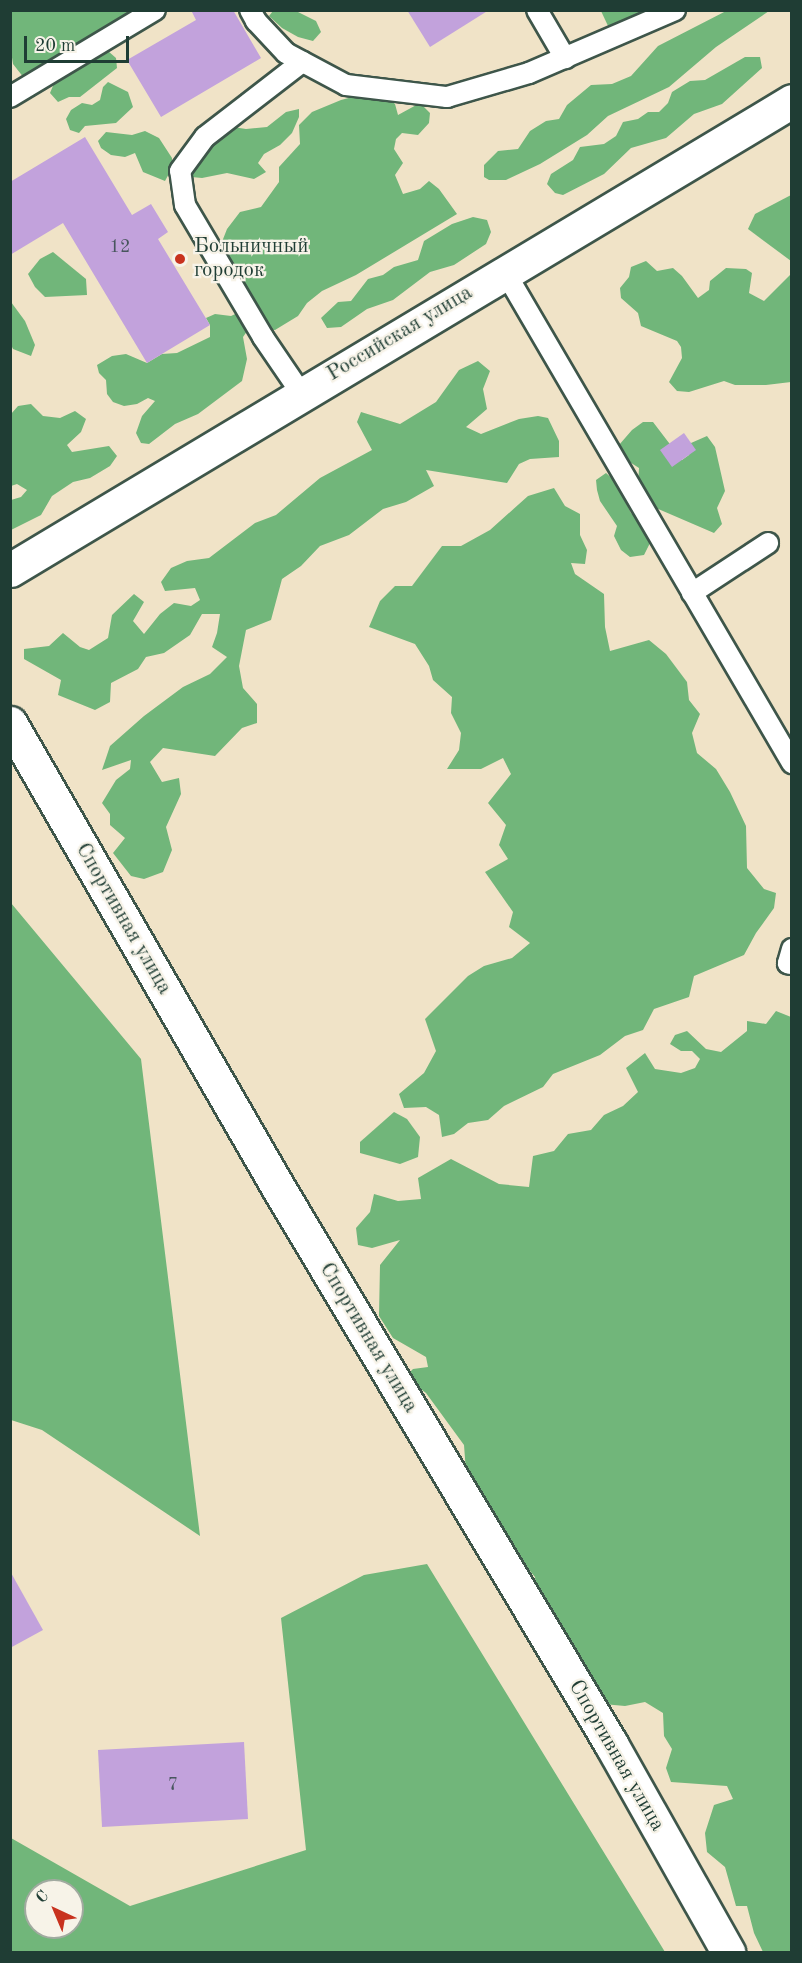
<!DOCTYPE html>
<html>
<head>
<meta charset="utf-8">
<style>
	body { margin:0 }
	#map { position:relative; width:802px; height:1963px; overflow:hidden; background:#f0e3c7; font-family:"Old Standard TT",serif }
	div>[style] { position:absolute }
	.forest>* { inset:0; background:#71b67a }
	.building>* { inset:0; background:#c2a2dc }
	.roads { filter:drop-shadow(2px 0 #3e564a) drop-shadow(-2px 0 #3e564a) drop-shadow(0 2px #3e564a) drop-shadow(0 -2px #3e564a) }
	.service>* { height:20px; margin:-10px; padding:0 10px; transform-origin:10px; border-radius:10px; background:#fff }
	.minor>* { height:33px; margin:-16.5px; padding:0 16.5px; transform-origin:16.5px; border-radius:16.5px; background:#fff }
	.dots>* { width:16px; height:16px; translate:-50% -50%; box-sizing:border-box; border:3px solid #f7f3e8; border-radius:50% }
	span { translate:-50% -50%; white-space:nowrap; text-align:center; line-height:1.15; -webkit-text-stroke:4.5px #f7f3e8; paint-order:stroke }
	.number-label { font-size:18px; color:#48565e }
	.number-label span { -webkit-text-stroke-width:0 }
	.poi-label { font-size:21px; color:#1f3d34 }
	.left { translate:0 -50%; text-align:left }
	.street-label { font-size:21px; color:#1f3d34 }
	.frame { position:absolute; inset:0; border:12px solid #1f3d34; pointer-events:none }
	.north { position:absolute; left:24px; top:1879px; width:60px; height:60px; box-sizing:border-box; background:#f7f3e8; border:2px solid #a1aaa0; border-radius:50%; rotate:316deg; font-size:16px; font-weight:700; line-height:24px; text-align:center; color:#1f3d34 }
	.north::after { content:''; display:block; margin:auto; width:21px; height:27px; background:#c8321e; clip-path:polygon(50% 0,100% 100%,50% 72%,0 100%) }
	.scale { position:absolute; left:24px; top:36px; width:105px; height:27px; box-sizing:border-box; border:3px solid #1f3d34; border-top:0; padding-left:8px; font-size:18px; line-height:21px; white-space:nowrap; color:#1f3d34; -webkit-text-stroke:4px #f7f3e8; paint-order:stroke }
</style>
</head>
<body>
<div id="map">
	<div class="forest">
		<i style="clip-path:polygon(728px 10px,769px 11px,716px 47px,669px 87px,608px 116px,587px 135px,540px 164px,506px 180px,489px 180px,484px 177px,484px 165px,498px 151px,518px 149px,530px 131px,546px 121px,559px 119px,567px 105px,591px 85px,612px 84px,631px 76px,658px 46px)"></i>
		<i style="clip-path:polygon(10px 11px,136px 11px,116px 19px,102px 35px,24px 78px,13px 64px,11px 51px)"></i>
		<i style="clip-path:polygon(273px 11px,296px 11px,316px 21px,321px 32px,313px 41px,298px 37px,282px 28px,269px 16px)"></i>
		<i style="clip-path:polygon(601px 11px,641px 11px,632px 21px,609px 28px)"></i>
		<i style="clip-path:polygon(99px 51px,108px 51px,116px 58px,117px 68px,80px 97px,69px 97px,58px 102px,50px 93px,55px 81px)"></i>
		<i style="clip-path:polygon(745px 57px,760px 57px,762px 68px,722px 104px,694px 114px,666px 138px,631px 148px,604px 174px,563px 195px,555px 193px,547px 184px,551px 174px,573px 160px,580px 147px,604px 144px,616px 136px,623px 122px,638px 119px,648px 112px,659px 112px,668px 103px,672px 92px,690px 81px,705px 80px)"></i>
		<i style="clip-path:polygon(108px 82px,128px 92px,133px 107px,116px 123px,85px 126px,79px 133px,70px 130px,66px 119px,71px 110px,82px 103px,92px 105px,100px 100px,103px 87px)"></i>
		<i style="clip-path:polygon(368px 93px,386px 97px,395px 104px,398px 115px,420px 103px,430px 113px,429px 123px,418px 135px,402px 133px,396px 139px,394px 149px,403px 163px,395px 175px,403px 194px,420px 189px,429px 181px,439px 189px,457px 214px,356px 275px,322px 291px,307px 303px,298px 316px,275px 330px,250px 327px,243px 337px,247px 359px,242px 381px,198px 414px,175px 424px,149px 444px,141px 443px,136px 433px,142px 416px,155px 401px,148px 398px,137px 404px,124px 406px,113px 402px,107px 394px,106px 380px,99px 373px,97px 365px,112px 356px,126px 354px,147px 363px,162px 354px,177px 353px,210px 337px,210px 325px,206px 318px,215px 314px,231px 316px,246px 309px,252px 297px,246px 287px,233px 287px,216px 257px,227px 229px,240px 212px,261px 207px,279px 182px,279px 167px,300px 144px,299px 125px,312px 112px,341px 100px)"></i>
		<i style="clip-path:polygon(299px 109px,299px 117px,292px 133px,280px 145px,264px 154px,258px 163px,266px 172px,254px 179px,227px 173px,202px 178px,181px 176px,177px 163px,182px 148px,198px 134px,220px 125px,246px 129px,267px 127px,286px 112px)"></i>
		<i style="clip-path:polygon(145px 131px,159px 138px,172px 158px,172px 168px,165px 181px,143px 172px,135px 153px,125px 157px,111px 155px,101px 148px,98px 141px,106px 132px,132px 135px)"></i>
		<i style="clip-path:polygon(791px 195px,791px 261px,748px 229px,755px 214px)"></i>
		<i style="clip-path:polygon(473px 217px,487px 220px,491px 232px,486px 244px,454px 265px,430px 272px,393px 300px,367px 309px,341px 327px,327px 328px,321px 318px,338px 302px,351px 301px,368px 279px,383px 275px,394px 267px,418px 260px,424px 241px,452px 224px)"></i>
		<i style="clip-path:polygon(53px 252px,86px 279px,87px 295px,45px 297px,35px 287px,28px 274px,40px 259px)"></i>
		<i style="clip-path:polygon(646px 261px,657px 271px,673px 268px,682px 276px,698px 298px,709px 290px,710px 281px,726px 268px,746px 269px,752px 273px,749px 293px,764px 301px,791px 274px,791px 382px,766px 385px,735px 385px,724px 381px,689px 392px,677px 391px,669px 382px,682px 358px,681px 347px,677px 341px,641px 326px,638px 313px,621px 298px,620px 288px,629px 277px,631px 267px)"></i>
		<i style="clip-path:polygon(11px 302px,25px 321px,35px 345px,31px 356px,13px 349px,11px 345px)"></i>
		<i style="clip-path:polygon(478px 361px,490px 371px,483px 389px,487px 409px,466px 427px,481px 434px,519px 419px,538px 416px,548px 418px,559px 441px,559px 457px,530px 459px,519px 464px,507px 483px,426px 470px,434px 486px,406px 502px,383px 509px,349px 535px,320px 546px,301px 566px,282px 579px,271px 620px,246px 630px,239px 666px,243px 688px,257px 704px,257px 723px,242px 728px,215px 756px,163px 748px,150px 762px,162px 782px,179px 778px,181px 794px,166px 827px,172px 850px,163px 872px,144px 879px,131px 876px,113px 853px,125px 838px,110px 825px,110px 814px,102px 803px,116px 780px,130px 769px,131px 760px,102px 770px,110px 746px,144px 716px,183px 687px,210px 674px,227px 657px,212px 647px,217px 633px,220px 614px,202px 614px,190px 635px,164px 653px,146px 657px,138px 669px,111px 683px,110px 702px,95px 710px,58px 695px,61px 680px,24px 659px,24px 649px,49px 646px,63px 633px,80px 647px,89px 650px,108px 638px,112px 615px,134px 594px,144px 602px,133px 621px,144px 634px,160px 614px,174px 603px,191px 606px,200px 600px,195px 588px,165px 591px,161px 582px,171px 568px,187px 561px,209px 558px,255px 523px,276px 515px,320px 478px,372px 450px,357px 422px,361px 412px,400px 424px,436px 402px,459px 370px)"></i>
		<i style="clip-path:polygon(31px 404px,43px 416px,60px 418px,75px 411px,86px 419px,81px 432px,67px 445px,72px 452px,109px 446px,117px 456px,110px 466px,90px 478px,73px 482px,52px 496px,41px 515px,11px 530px,11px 500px,21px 497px,27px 490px,17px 484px,11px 486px,11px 414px,18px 406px)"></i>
		<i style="clip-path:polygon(643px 422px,653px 422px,682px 460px,689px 455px,691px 443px,707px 436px,715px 447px,725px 491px,717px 508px,722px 524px,714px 533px,649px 505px,638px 486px,639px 468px,625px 459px,619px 445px,632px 430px)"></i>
		<i style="clip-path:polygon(606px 473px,616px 482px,631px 513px,643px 523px,651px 541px,644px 555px,630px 557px,621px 550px,614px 536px,617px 526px,600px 501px,597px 490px,596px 480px)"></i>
		<i style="clip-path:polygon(554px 488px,565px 506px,580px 514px,580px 535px,587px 550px,585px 564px,571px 563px,575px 574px,604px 594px,605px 627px,610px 651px,649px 640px,666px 654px,687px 682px,689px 700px,700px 714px,692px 733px,697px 753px,716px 769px,730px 792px,746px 826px,747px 868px,764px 889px,776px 893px,774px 908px,756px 933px,744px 955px,694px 976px,689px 997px,654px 1009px,643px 1030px,625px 1036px,600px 1055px,553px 1074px,543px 1087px,504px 1106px,488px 1120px,468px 1123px,454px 1134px,442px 1137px,439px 1115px,426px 1107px,404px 1108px,399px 1094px,424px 1073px,436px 1051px,425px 1019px,468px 976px,484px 966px,512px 958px,530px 943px,509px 927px,513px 912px,485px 872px,508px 859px,499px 845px,506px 825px,488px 803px,511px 774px,503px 758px,481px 769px,447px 769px,459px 750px,461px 733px,451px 713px,452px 697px,433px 680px,429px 666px,415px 644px,369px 627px,380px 601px,395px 586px,412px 586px,442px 546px,461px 546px,490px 530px,528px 496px)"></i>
		<i style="clip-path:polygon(11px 903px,141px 1059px,200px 1536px,42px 1430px,11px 1420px)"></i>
		<i style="clip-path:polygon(776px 1011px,791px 1017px,791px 1952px,763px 1952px,754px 1933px,747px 1906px,736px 1906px,725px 1867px,707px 1852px,705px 1833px,714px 1805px,733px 1799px,727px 1786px,671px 1782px,666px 1768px,672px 1749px,664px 1736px,663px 1713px,645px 1702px,625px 1706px,592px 1703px,537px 1604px,535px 1577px,487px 1520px,480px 1491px,466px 1472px,464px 1445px,426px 1393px,405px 1377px,413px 1369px,428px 1367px,426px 1357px,393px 1338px,379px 1316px,380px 1265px,400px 1240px,372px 1248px,358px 1245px,356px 1228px,370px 1212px,374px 1194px,398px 1201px,421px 1199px,418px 1178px,451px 1159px,499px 1184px,529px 1187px,533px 1156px,554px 1151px,568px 1134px,591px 1130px,604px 1115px,623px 1106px,638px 1092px,626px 1068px,645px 1053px,655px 1069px,681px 1073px,695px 1068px,700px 1059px,692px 1051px,681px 1051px,670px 1044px,675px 1035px,687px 1031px,706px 1049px,721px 1052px,747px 1031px,747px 1021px,766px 1024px)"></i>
		<i style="clip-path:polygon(394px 1112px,407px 1119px,420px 1137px,418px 1157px,400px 1164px,360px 1153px,360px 1142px)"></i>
		<i style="clip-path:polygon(evenodd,427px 1564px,665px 1952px,11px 1952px,11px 1838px,130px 1906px,306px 1850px,281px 1618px,364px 1575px,427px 1564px,36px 1891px,72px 1891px,72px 1927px,36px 1927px,36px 1891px)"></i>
	</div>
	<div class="building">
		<i style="clip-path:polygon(191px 10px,233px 10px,261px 58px,161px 117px,127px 60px,196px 20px)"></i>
		<i style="clip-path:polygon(407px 10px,489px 10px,430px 47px)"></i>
		<i style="clip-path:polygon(85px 137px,132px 215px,151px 204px,168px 232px,158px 239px,210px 325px,147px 363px,63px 223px,10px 255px,10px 182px)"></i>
		<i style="clip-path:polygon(684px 433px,696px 450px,672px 467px,660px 450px)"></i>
		<i style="clip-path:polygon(10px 1571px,43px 1630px,10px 1648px)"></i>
		<i style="clip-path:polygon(244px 1742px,248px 1819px,102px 1827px,98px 1750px)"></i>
	</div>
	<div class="roads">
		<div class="service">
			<i style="left:250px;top:10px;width:13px;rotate:61deg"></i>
			<i style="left:256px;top:21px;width:44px;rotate:46.8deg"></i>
			<i style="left:286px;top:53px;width:68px;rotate:28.1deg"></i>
			<i style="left:346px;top:85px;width:102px;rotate:6.8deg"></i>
			<i style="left:447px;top:97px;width:85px;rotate:-16.3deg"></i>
			<i style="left:529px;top:73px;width:159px;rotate:-23.3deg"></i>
			<i style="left:537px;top:10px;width:56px;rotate:59.7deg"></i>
			<i style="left:10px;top:97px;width:169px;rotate:-31deg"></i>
			<i style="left:505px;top:272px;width:569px;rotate:59.69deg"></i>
			<i style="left:301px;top:393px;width:68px;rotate:-124.2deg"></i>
			<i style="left:263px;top:337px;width:153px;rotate:-120.6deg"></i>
			<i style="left:185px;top:205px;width:34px;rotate:-98deg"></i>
			<i style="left:180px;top:171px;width:42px;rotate:-53.7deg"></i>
			<i style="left:205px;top:137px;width:123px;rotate:-37.7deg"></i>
			<i style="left:692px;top:593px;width:91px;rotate:-33.3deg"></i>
			<i style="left:792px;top:949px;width:15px;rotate:106deg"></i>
			<i style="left:788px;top:963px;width:4px;rotate:14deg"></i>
		</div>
		<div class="minor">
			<i style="left:10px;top:570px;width:912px;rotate:-30.95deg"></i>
			<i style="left:10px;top:723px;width:538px;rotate:60deg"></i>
			<i style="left:279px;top:1189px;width:647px;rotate:59.11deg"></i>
			<i style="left:611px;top:1744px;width:239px;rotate:60.6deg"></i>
		</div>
	</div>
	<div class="dots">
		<i style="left:180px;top:259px;background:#c8321e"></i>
	</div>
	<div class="number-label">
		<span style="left:120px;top:247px">12</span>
		<span style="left:173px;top:1785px">7</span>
	</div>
	<div class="poi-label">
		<span class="left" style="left:194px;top:259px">Больничный<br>городок</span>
	</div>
	<div class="street-label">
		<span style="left:400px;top:334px;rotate:-31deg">Российская улица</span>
		<span style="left:123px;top:919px;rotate:60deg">Спортивная улица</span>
		<span style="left:368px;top:1338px;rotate:59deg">Спортивная улица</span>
		<span style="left:616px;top:1756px;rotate:60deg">Спортивная улица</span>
	</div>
	<div class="frame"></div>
	<div class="north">С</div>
	<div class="scale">20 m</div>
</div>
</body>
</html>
